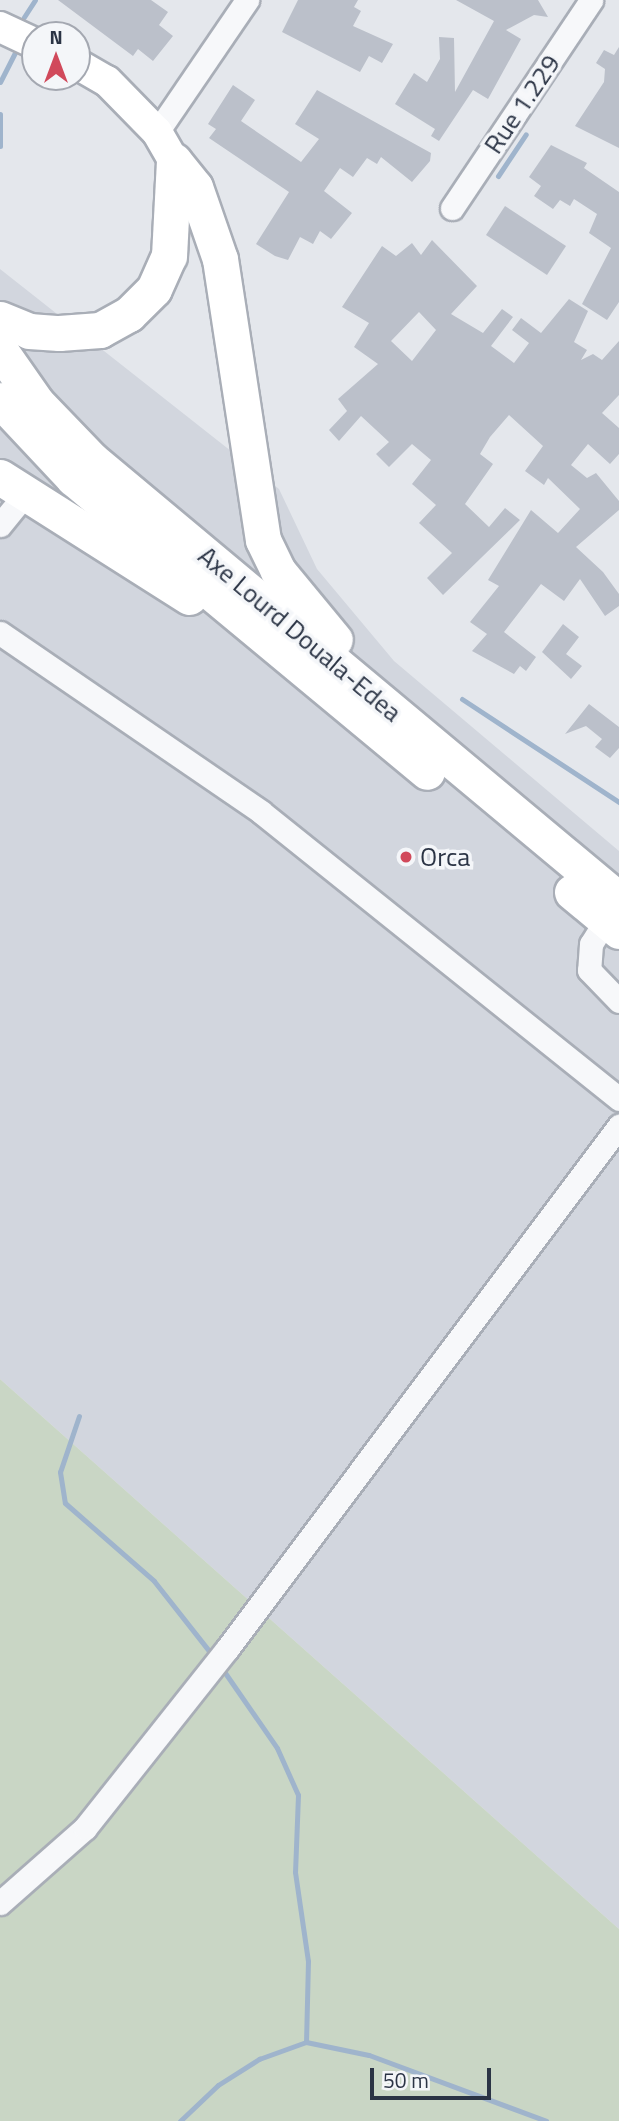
<!DOCTYPE html>
<html>
<head>
<meta charset="utf-8">
<style>
	body { margin:0 }
	#map { position:relative; width:619px; height:2121px; overflow:hidden; background:#e4e7ec; font-family:"Titillium Web",sans-serif }
	div>[style] { position:absolute }
	.built>* { inset:0; background:#d2d6de }
	.green>* { inset:0; background:#c9d6c5 }
	.stream>* { height:5px; margin:-2.5px; padding:0 2.5px; transform-origin:2.5px; border-radius:2.5px; background:#9fb4cc }
	.building>* { inset:0; background:#bbc0ca }
	.roads { filter:drop-shadow(2px 0 #a9aeb7) drop-shadow(-2px 0 #a9aeb7) drop-shadow(0 2px #a9aeb7) drop-shadow(0 -2px #a9aeb7) }
	.minor>* { height:23px; margin:-11.5px; padding:0 11.5px; transform-origin:11.5px; border-radius:11.5px; background:#f7f8fa }
	.major>* { height:30px; margin:-15px; padding:0 15px; transform-origin:15px; border-radius:15px; background:#fff }
	.highway>* { height:35px; margin:-17.5px; padding:0 17.5px; transform-origin:17.5px; border-radius:17.5px; background:#fff }
	.dots>* { width:19px; height:19px; translate:-50% -50%; box-sizing:border-box; border:4px solid #f4f6f9; border-radius:50% }
	span { translate:-50% -50%; white-space:nowrap; text-align:center; line-height:1.15; -webkit-text-stroke:7px #f4f6f9; paint-order:stroke }
	.street-label { font-size:26px; color:#2b3445 }
	.poi-label { font-size:26px; color:#2b3445 }
	.left { translate:0 -50%; text-align:left }
	.north { position:absolute; left:21px; top:21px; width:70px; height:70px; box-sizing:border-box; background:#f4f6f9; border:2px solid #a4a8b1; border-radius:50%; rotate:0deg; font-size:19px; font-weight:700; line-height:28px; text-align:center; color:#2b3445 }
	.north::after { content:''; display:block; margin:auto; width:24px; height:32px; background:#d1495b; clip-path:polygon(50% 0,100% 100%,50% 72%,0 100%) }
	.scale { position:absolute; left:370px; top:2068px; width:121px; height:32px; box-sizing:border-box; border:4px solid #2b3445; border-top:0; padding-left:9px; font-size:21px; line-height:24px; white-space:nowrap; color:#2b3445; -webkit-text-stroke:5px #f4f6f9; paint-order:stroke }
</style>
</head>
<body>
<div id="map">
	<div class="built">
		<i style="clip-path:polygon(0 269px,279px 489px,317px 569px,394px 661px,619px 851px,619px 1929px,0 1379px)"></i>
	</div>
	<div class="green">
		<i style="clip-path:polygon(0 1379px,619px 1929px,619px 2121px,0 2121px)"></i>
	</div>
	<div class="stream">
		<i style="left:24px;top:17px;width:20px;rotate:-57deg"></i>
		<i style="left:0;top:82px;width:39px;rotate:-63deg"></i>
		<i style="left:0;top:114px;width:32px;rotate:90deg"></i>
		<i style="left:498px;top:176px;width:50px;rotate:-56.3deg"></i>
		<i style="left:462px;top:699px;width:188px;rotate:33.3deg"></i>
		<i style="left:79px;top:1416px;width:59px;rotate:108.7deg"></i>
		<i style="left:60px;top:1472px;width:31px;rotate:81deg"></i>
		<i style="left:65px;top:1503px;width:118px;rotate:41.2deg"></i>
		<i style="left:154px;top:1581px;width:95px;rotate:51.8deg"></i>
		<i style="left:221px;top:1667px;width:98px;rotate:55.3deg"></i>
		<i style="left:277px;top:1748px;width:51px;rotate:65.9deg"></i>
		<i style="left:298px;top:1795px;width:77px;rotate:92.2deg"></i>
		<i style="left:295px;top:1872px;width:90px;rotate:81.7deg"></i>
		<i style="left:308px;top:1961px;width:81px;rotate:91.4deg"></i>
		<i style="left:180px;top:2121px;width:52px;rotate:-43.5deg"></i>
		<i style="left:218px;top:2085px;width:49px;rotate:-32.4deg"></i>
		<i style="left:259px;top:2059px;width:50px;rotate:-19.9deg"></i>
		<i style="left:306px;top:2042px;width:64px;rotate:11.7deg"></i>
		<i style="left:369px;top:2055px;width:189px;rotate:20.4deg"></i>
	</div>
	<div class="building">
		<i style="clip-path:polygon(58px 0,151px 0,168px 12px,159px 25px,173px 36px,153px 61px,138px 49px,133px 56px)"></i>
		<i style="clip-path:polygon(298px 0,358px 0,354px 7px,361px 11px,353px 26px,393px 44px,382px 63px,369px 56px,360px 72px,282px 32px)"></i>
		<i style="clip-path:polygon(456px 0,538px 0,548px 17px,534px 15px,506px 30px,521px 39px,488px 99px,473px 90px,439px 141px,431px 136px,435px 129px,395px 104px,414px 73px,427px 82px,440px 59px,439px 37px,454px 38px,455px 92px,494px 21px)"></i>
		<i style="clip-path:polygon(619px 47px,619px 148px,575px 126px,604px 82px,605px 69px,596px 63px,604px 50px,614px 55px)"></i>
		<i style="clip-path:polygon(233px 85px,255px 100px,241px 121px,301px 162px,319px 139px,295px 124px,317px 90px,431px 153px,430px 161px,412px 182px,381px 157px,377px 164px,367px 158px,353px 177px,340px 168px,324px 191px,352px 213px,331px 239px,320px 231px,313px 244px,300px 237px,288px 260px,275px 256px,256px 244px,289px 192px,209px 138px,216px 129px,208px 124px)"></i>
		<i style="clip-path:polygon(551px 145px,587px 163px,584px 168px,619px 192px,619px 302px,607px 320px,582px 304px,611px 248px,589px 233px,597px 214px,574px 199px,570px 206px,560px 200px,553px 209px,534px 196px,541px 186px,529px 177px)"></i>
		<i style="clip-path:polygon(505px 206px,566px 246px,547px 275px,486px 235px)"></i>
		<i style="clip-path:polygon(evenodd,432px 240px,477px 286px,451px 314px,483px 333px,502px 309px,513px 317px,491px 346px,514px 363px,529px 343px,512px 330px,521px 318px,541px 333px,569px 299px,588px 311px,574px 342px,587px 350px,581px 360px,593px 354px,602px 360px,619px 341px,619px 395px,602px 413px,619px 428px,619px 454px,610px 464px,588px 444px,571px 465px,587px 478px,596px 473px,619px 501px,619px 510px,576px 547px,603px 572px,619px 594px,619px 606px,605px 616px,580px 579px,564px 601px,541px 584px,504px 632px,536px 657px,526px 671px,520px 666px,514px 674px,472px 651px,487px 634px,470px 622px,499px 586px,488px 580px,531px 510px,558px 533px,580px 509px,548px 478px,544px 485px,525px 471px,543px 446px,509px 415px,490px 437px,480px 454px,493px 464px,465px 504px,489px 527px,505px 508px,520px 520px,443px 595px,427px 578px,452px 553px,419px 523px,436px 505px,412px 484px,431px 460px,412px 444px,389px 467px,376px 454px,389px 442px,361px 416px,339px 441px,329px 430px,347px 411px,338px 399px,378px 364px,354px 347px,369px 323px,342px 307px,382px 246px,396px 256px,412px 243px,421px 255px,432px 240px,419px 312px,436px 330px,412px 361px,391px 341px,419px 312px)"></i>
		<i style="clip-path:polygon(563px 624px,579px 637px,566px 654px,582px 666px,571px 679px,542px 652px)"></i>
		<i style="clip-path:polygon(589px 704px,619px 727px,619px 748px,610px 758px,595px 747px,602px 739px,586px 726px,565px 734px)"></i>
	</div>
	<div class="roads">
		<div class="minor">
			<i style="left:157px;top:132px;width:160px;rotate:-55.7deg"></i>
			<i style="left:452px;top:208px;width:250px;rotate:-56.2deg"></i>
			<i style="left:0;top:525px;width:41px;rotate:-50.9deg"></i>
			<i style="left:0;top:633px;width:316px;rotate:34.4deg"></i>
			<i style="left:261px;top:812px;width:459px;rotate:38.7deg"></i>
			<i style="left:606px;top:920px;width:28px;rotate:122deg"></i>
			<i style="left:591px;top:944px;width:26px;rotate:94deg"></i>
			<i style="left:589px;top:970px;width:43px;rotate:45.9deg"></i>
			<i style="left:0;top:1903px;width:113px;rotate:-41.4deg"></i>
			<i style="left:85px;top:1828px;width:228px;rotate:-51.6deg"></i>
			<i style="left:227px;top:1649px;width:654px;rotate:-53.15deg"></i>
		</div>
		<div class="major">
			<i style="left:0;top:27px;width:38px;rotate:25deg"></i>
			<i style="left:77px;top:64px;width:34px;rotate:30deg"></i>
			<i style="left:107px;top:81px;width:71px;rotate:45.6deg"></i>
			<i style="left:157px;top:132px;width:34px;rotate:60deg"></i>
		</div>
		<div class="highway">
			<i style="left:174px;top:161px;width:33px;rotate:51deg"></i>
			<i style="left:195px;top:187px;width:76px;rotate:70.9deg"></i>
			<i style="left:220px;top:259px;width:284px;rotate:81.3deg"></i>
			<i style="left:263px;top:540px;width:34px;rotate:64deg"></i>
			<i style="left:278px;top:571px;width:89px;rotate:50.4deg"></i>
			<i style="left:0;top:319px;width:31px;rotate:22deg"></i>
			<i style="left:29px;top:331px;width:30px;rotate:4deg"></i>
			<i style="left:59px;top:333px;width:41px;rotate:-4.2deg"></i>
			<i style="left:100px;top:330px;width:33px;rotate:-29deg"></i>
			<i style="left:129px;top:314px;width:35px;rotate:-45deg"></i>
			<i style="left:154px;top:289px;width:36px;rotate:-66deg"></i>
			<i style="left:169px;top:256px;width:95px;rotate:-87deg"></i>
			<i style="left:0;top:350px;width:65px;rotate:55.1deg"></i>
			<i style="left:37px;top:403px;width:79px;rotate:46deg"></i>
			<i style="left:92px;top:460px;width:687px;rotate:39.86deg"></i>
			<i style="left:0;top:400px;width:107px;rotate:46.9deg"></i>
			<i style="left:73px;top:478px;width:460px;rotate:39.7deg"></i>
			<i style="left:0;top:477px;width:224px;rotate:32.4deg"></i>
			<i style="left:572px;top:892px;width:61px;rotate:39.7deg"></i>
		</div>
	</div>
	<div class="dots">
		<i style="left:406px;top:857px;background:#d1495b"></i>
	</div>
	<div class="street-label">
		<span style="left:522px;top:104px;rotate:-56deg">Rue 1.229</span>
		<span style="left:300px;top:634px;rotate:40deg">Axe Lourd Douala-Edea</span>
	</div>
	<div class="poi-label">
		<span class="left" style="left:420px;top:857px">Orca</span>
	</div>
	<div class="north">N</div>
	<div class="scale">50 m</div>
</div>
</body>
</html>
